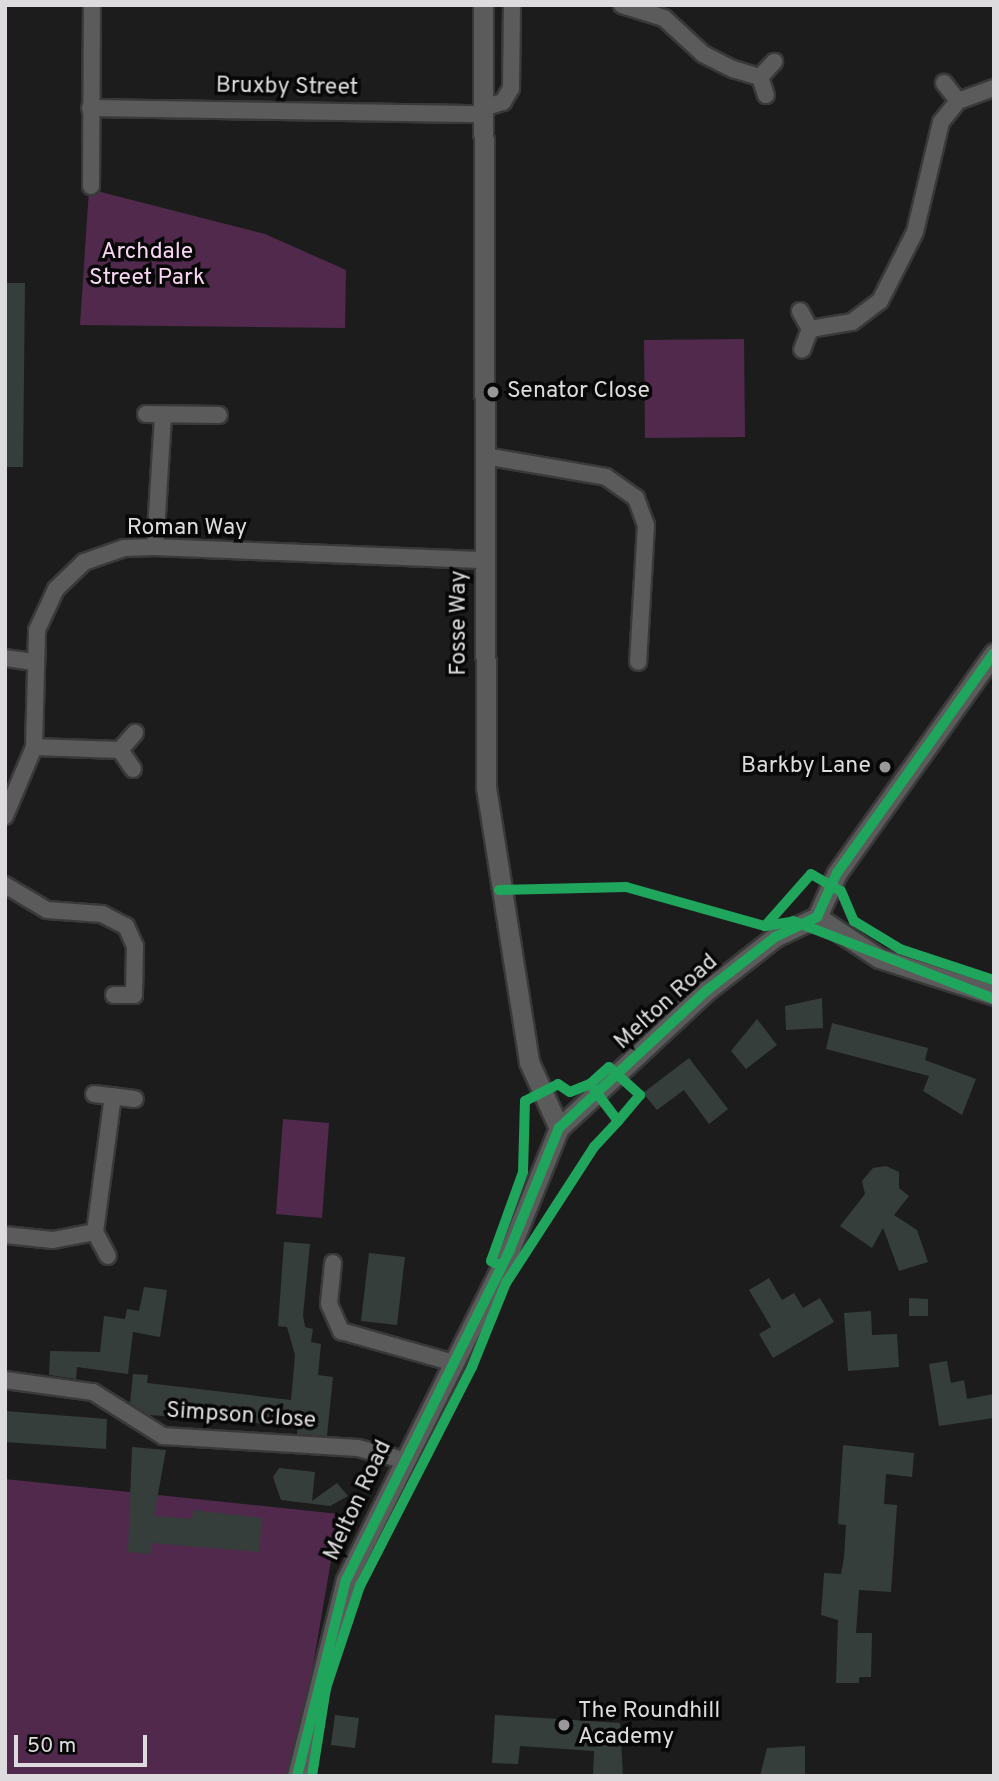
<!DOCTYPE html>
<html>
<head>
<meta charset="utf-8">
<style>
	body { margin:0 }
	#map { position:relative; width:999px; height:1781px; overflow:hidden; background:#1d1c1d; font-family:Overpass,sans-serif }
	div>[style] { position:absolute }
	.green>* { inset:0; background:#50294d }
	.building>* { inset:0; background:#363e3b }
	.roads { filter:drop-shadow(2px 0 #3a393a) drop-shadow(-2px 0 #3a393a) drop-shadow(0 2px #3a393a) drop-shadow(0 -2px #3a393a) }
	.minor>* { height:16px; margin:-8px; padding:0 8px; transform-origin:8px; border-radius:8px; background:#5c5b5c }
	.tertiary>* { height:19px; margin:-9.5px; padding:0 9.5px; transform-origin:9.5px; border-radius:9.5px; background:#5c5b5c }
	.cycleway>* { height:10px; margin:-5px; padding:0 5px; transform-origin:5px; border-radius:5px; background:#20a55d }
	.dots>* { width:19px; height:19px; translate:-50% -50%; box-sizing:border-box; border:4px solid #080707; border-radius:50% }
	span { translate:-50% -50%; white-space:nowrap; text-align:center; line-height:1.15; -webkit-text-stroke:7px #080707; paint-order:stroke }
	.street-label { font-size:23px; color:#dddbdd }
	.park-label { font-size:23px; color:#f7d5f3 }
	.poi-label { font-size:23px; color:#dddbdd }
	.left { translate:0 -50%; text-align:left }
	.right { translate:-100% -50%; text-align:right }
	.frame { position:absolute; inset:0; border:7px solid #dddbdd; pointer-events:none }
	.scale { position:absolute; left:14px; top:1735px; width:133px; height:32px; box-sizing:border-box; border:4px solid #dddbdd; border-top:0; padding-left:9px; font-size:21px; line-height:24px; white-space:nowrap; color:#dddbdd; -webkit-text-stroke:5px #080707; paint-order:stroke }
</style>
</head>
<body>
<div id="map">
	<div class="green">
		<i style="clip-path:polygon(89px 189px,265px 234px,346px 270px,345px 328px,80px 325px)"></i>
		<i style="clip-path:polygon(744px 339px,745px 437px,645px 438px,644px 340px)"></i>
		<i style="clip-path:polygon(283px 1119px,329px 1123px,322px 1218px,276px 1214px)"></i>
		<i style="clip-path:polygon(5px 1479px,339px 1514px,294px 1776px,5px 1776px)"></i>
	</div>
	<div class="building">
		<i style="clip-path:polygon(5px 283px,25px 283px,23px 467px,5px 467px)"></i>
		<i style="clip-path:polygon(822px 998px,823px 1028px,786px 1030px,785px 1006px)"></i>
		<i style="clip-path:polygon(757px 1019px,777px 1045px,746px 1069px,731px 1051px)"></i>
		<i style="clip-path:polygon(832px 1023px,928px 1048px,925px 1060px,976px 1079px,962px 1115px,923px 1091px,929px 1076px,826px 1049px)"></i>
		<i style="clip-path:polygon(689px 1058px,728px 1109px,709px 1124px,684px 1090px,657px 1110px,643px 1093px)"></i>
		<i style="clip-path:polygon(886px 1166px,899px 1172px,899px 1188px,909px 1196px,894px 1215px,917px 1230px,928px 1262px,899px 1271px,883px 1228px,872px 1248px,840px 1226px,865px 1194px,862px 1181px,873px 1168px)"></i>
		<i style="clip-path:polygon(284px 1242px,310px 1244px,303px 1315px,305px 1327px,313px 1329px,311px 1342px,321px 1344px,318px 1375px,333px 1377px,327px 1436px,297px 1434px,298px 1420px,268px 1417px,268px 1424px,149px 1415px,130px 1403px,133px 1374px,148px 1375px,147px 1383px,291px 1400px,295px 1355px,287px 1327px,278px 1326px)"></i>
		<i style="clip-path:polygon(369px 1253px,405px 1257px,397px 1325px,361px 1321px)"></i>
		<i style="clip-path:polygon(769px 1278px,782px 1300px,794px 1293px,803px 1308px,820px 1298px,834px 1322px,773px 1358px,759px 1334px,771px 1327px,749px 1290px)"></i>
		<i style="clip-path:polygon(144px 1287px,167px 1290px,160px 1337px,133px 1332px,128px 1374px,77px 1367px,76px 1379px,49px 1375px,50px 1351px,100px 1352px,104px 1316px,125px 1319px,127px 1309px,139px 1311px)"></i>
		<i style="clip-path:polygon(909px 1298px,928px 1299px,928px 1316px,909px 1316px)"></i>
		<i style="clip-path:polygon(871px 1311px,872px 1335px,897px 1334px,899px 1367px,848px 1371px,844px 1313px)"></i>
		<i style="clip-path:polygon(947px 1361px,951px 1383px,964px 1380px,967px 1399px,994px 1394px,994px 1418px,939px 1426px,929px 1364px)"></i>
		<i style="clip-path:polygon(5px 1411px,107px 1419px,106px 1449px,5px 1442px)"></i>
		<i style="clip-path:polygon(843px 1445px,914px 1453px,912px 1477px,886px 1474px,884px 1504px,897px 1505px,891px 1592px,859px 1590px,856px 1633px,872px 1633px,871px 1677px,859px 1677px,859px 1683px,836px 1683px,838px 1620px,821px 1615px,824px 1573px,841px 1574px,844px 1557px,846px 1525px,838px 1524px)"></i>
		<i style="clip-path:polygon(132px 1447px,166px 1450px,154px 1516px,192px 1519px,193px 1510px,262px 1518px,259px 1552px,152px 1543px,151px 1554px,128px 1552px)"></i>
		<i style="clip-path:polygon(279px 1468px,315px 1472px,312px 1501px,337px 1483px,348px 1496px,330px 1506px,281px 1500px,273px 1477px)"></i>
		<i style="clip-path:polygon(335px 1715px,359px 1718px,355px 1748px,331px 1745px)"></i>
		<i style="clip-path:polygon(495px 1715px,620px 1723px,623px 1776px,593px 1776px,594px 1751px,520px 1746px,518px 1764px,492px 1763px)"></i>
		<i style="clip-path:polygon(805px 1746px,805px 1776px,760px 1776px,767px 1748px)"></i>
	</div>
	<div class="roads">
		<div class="minor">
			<i style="left:622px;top:5px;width:44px;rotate:17.2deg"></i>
			<i style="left:664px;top:18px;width:53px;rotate:42.7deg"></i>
			<i style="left:703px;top:54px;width:34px;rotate:27deg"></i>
			<i style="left:733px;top:69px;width:28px;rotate:17deg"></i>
			<i style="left:760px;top:77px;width:21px;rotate:-47deg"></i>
			<i style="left:760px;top:77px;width:19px;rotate:72deg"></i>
			<i style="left:944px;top:83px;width:23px;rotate:52deg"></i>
			<i style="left:90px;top:108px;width:393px;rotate:0.9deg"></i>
			<i style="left:483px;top:108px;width:21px;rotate:-17deg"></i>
			<i style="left:503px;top:102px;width:16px;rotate:-60deg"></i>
			<i style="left:511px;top:88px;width:83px;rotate:-89.3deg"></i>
			<i style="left:91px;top:186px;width:181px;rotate:-89.7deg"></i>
			<i style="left:800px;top:311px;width:21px;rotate:61deg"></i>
			<i style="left:810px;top:329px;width:22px;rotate:111deg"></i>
			<i style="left:810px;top:329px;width:43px;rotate:-9.5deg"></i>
			<i style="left:852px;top:322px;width:35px;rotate:-37deg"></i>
			<i style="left:880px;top:301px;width:77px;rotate:-63.1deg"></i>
			<i style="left:915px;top:232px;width:113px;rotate:-76.7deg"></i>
			<i style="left:941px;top:122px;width:27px;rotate:-51deg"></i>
			<i style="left:958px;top:101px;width:38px;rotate:-20deg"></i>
			<i style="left:146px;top:414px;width:73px;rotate:0.8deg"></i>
			<i style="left:485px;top:456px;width:123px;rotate:9.8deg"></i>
			<i style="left:606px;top:477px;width:37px;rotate:35deg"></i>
			<i style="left:636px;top:498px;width:29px;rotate:70deg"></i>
			<i style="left:646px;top:525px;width:137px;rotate:93.3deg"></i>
			<i style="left:155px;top:547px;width:132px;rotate:-86.5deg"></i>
			<i style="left:5px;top:658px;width:30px;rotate:8deg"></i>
			<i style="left:34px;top:747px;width:86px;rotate:2deg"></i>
			<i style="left:133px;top:769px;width:23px;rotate:-124deg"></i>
			<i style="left:120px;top:750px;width:23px;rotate:-49deg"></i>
			<i style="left:5px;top:816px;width:75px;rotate:-67.2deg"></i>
			<i style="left:34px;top:747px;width:117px;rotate:-88.5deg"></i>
			<i style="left:37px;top:630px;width:45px;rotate:-65.1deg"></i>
			<i style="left:56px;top:589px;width:39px;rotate:-44deg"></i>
			<i style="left:84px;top:562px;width:42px;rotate:-19.3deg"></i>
			<i style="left:124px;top:548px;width:31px;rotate:-2deg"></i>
			<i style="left:155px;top:547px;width:329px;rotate:2.3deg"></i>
			<i style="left:5px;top:885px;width:49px;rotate:30.8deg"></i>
			<i style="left:47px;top:910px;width:55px;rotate:4.2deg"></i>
			<i style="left:102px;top:914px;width:27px;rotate:27deg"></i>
			<i style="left:126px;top:926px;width:22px;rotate:66deg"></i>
			<i style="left:135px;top:946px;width:49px;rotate:91.2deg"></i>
			<i style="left:134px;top:995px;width:20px;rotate:180deg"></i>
			<i style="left:94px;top:1094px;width:41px;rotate:7deg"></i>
			<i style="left:95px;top:1232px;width:27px;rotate:62deg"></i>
			<i style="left:5px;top:1235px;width:48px;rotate:5.9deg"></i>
			<i style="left:53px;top:1240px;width:43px;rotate:-10.8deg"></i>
			<i style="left:95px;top:1232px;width:137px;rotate:-82.5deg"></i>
			<i style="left:333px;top:1263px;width:41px;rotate:95.6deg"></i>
			<i style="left:329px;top:1304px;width:30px;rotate:66deg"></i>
			<i style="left:341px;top:1331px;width:117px;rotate:15.8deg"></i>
			<i style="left:5px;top:1380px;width:89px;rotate:7.8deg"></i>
			<i style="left:93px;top:1392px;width:83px;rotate:32.2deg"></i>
			<i style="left:163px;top:1436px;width:195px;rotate:3.5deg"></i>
			<i style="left:358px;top:1448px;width:47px;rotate:14.9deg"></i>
		</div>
		<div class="tertiary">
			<i style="left:483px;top:5px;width:782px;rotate:89.78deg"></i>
			<i style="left:486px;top:787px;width:278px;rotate:81.1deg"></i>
			<i style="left:529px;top:1062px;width:72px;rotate:65.6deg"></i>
			<i style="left:817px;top:917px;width:74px;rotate:33.5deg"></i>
			<i style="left:879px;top:958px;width:121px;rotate:17.8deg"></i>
			<i style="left:297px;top:1776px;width:202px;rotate:-76deg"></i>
			<i style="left:346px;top:1580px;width:369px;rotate:-63.6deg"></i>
			<i style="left:510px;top:1249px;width:131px;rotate:-68deg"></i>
			<i style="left:559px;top:1128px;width:201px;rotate:-43deg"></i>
			<i style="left:706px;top:991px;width:88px;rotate:-38deg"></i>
			<i style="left:775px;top:937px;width:47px;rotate:-25.5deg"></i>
			<i style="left:817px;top:917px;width:48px;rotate:-65.6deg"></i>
			<i style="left:837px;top:873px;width:270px;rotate:-54.5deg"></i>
		</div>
	</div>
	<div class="cycleway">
		<i style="left:499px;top:890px;width:127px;rotate:-1.4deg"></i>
		<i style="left:626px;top:887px;width:144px;rotate:15.7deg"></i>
		<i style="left:765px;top:926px;width:26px;rotate:-9deg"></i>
		<i style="left:793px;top:921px;width:216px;rotate:21.2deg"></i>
		<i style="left:765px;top:926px;width:69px;rotate:-48.5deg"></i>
		<i style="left:811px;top:874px;width:34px;rotate:30deg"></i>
		<i style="left:841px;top:891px;width:33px;rotate:67deg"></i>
		<i style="left:854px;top:921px;width:54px;rotate:31.3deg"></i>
		<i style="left:900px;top:949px;width:99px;rotate:18.3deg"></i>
		<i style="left:501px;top:1266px;width:11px;rotate:-153deg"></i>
		<i style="left:491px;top:1261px;width:95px;rotate:-70.2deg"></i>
		<i style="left:523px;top:1172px;width:71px;rotate:-88.4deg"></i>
		<i style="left:525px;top:1101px;width:37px;rotate:-27deg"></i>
		<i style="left:558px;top:1084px;width:14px;rotate:34deg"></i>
		<i style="left:570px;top:1092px;width:22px;rotate:-22deg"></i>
		<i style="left:297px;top:1776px;width:202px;rotate:-76deg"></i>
		<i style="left:346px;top:1580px;width:369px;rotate:-63.6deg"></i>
		<i style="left:510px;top:1249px;width:131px;rotate:-68deg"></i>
		<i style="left:559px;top:1128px;width:201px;rotate:-43deg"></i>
		<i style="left:706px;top:991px;width:88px;rotate:-38deg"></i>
		<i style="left:775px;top:937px;width:47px;rotate:-25.5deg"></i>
		<i style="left:817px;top:917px;width:48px;rotate:-65.6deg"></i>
		<i style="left:837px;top:873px;width:270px;rotate:-54.5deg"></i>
		<i style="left:312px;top:1776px;width:89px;rotate:-81deg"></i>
		<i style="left:326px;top:1688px;width:108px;rotate:-71.6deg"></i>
		<i style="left:360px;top:1586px;width:246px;rotate:-62.9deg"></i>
		<i style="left:472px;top:1367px;width:91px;rotate:-68deg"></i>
		<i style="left:506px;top:1283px;width:162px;rotate:-57.1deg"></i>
		<i style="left:594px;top:1147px;width:35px;rotate:-47deg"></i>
		<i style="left:618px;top:1121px;width:46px;rotate:-127.1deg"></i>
		<i style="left:590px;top:1084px;width:25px;rotate:-42deg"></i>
		<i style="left:609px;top:1067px;width:42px;rotate:42.1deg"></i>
		<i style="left:640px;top:1095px;width:34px;rotate:130deg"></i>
	</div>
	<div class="dots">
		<i style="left:493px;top:392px;background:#9a989a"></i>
		<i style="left:885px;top:767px;background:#9a989a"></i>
		<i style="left:564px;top:1725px;background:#9a989a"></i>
	</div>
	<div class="street-label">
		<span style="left:287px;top:88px;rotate:1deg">Bruxby Street</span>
		<span style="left:187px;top:529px">Roman Way</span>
		<span style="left:460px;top:623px;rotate:-90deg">Fosse Way</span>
		<span style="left:667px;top:1003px;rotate:-42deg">Melton Road</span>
		<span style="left:241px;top:1417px;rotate:4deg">Simpson Close</span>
		<span style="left:359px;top:1501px;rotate:-65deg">Melton Road</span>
	</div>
	<div class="park-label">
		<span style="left:147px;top:266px">Archdale<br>Street Park</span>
	</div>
	<div class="poi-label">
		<span class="left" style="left:507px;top:392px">Senator Close</span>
		<span class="right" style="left:871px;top:767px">Barkby Lane</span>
		<span class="left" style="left:578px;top:1725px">The Roundhill<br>Academy</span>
	</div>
	<div class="frame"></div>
	<div class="scale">50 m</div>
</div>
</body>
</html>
